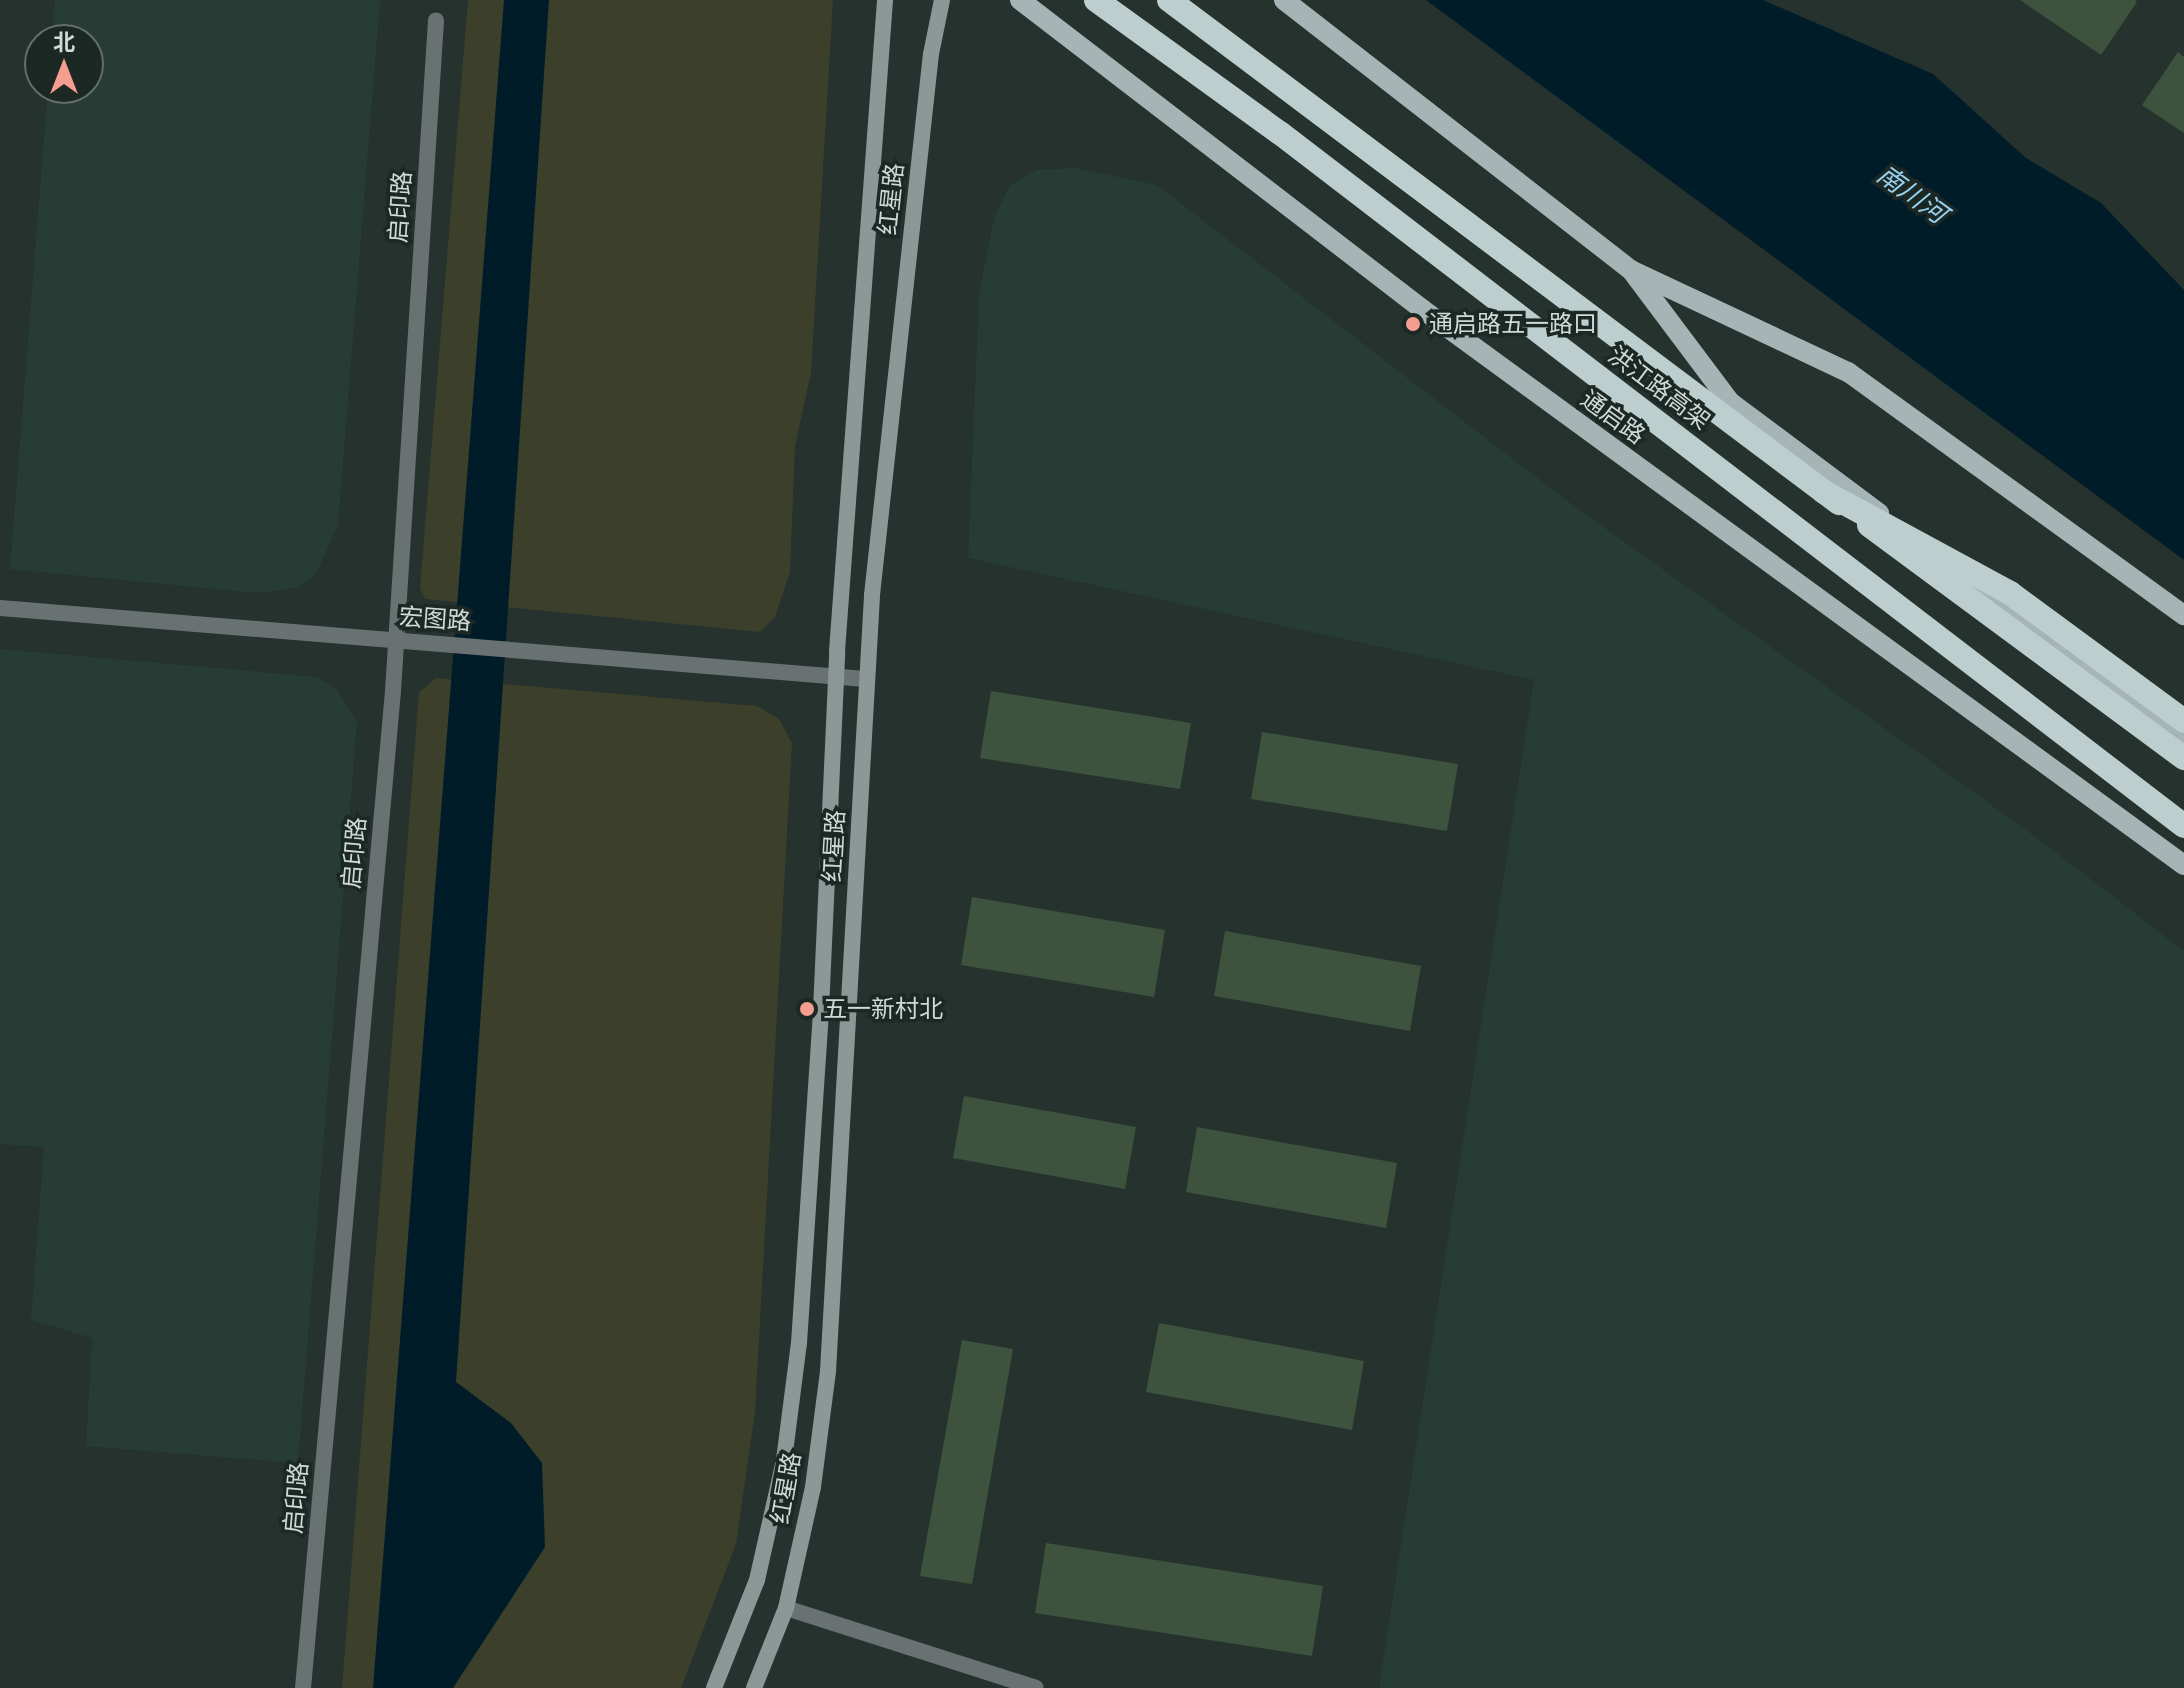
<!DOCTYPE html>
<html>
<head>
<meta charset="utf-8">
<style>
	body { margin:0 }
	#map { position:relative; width:2184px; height:1688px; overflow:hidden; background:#25322e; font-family:Lora,"Noto Sans SC",serif }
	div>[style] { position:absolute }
	.built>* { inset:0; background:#273c35 }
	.green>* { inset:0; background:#3c3f2a }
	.water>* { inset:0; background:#001c29 }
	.building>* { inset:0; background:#3e533e }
	.street>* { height:16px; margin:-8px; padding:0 8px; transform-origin:8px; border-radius:8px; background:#6a7172 }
	.secondary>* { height:16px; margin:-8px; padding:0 8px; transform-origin:8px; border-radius:8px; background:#8c9798 }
	.primary>* { height:20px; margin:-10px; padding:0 10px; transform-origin:10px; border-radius:10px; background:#a5b4b5 }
	.highway>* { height:24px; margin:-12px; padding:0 12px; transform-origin:12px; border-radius:12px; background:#bdcecf }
	.highway-bridge>* { height:24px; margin:-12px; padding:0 12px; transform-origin:12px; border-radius:12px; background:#bdcecf }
	.dots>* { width:22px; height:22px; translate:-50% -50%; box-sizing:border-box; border:4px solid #1b2824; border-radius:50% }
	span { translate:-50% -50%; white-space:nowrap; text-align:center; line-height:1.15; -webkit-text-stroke:7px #1b2824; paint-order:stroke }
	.street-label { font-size:24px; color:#d1d9d6 }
	.poi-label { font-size:24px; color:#d1d9d6 }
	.left { translate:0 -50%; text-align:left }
	.water-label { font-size:26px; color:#97d2f1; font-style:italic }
	.north { position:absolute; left:24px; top:24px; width:80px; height:80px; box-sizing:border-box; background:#1b2824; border:2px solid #646f6b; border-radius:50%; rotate:0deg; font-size:22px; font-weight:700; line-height:32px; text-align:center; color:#d1d9d6 }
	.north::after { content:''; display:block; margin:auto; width:28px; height:36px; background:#f59d8f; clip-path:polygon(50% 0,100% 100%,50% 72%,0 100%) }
</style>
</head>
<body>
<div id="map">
	<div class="built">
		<i style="clip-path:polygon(55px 0,380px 0,338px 525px,316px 574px,296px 588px,257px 593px,10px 569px,48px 88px,88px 88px,88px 40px,52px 40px)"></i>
		<i style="clip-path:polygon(1075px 168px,1157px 185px,1566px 500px,2036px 837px,2184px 951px,2184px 1688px,1379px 1688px,1534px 680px,968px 558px,979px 294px,994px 218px,1010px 185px,1037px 170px)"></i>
		<i style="clip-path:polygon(0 649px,317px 677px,336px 688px,357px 722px,298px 1463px,86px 1446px,92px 1338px,31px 1320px,44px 1147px,0 1144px)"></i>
	</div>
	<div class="green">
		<i style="clip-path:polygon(468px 0,833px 0,811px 373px,795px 446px,790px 572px,775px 617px,760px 632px,425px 599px,420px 588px)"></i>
		<i style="clip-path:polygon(436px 678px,757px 706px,779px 719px,792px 743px,755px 1412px,736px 1544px,681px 1688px,342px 1688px,419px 692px)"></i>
	</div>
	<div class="water">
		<i style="clip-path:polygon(504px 0,549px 0,456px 1382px,511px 1423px,542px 1463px,545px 1547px,453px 1688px,373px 1688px)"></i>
		<i style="clip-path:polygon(1426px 0,1763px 0,1933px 74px,2026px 158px,2101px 203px,2184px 290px,2184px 560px)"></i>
	</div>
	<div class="building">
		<i style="clip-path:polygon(2020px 0,2135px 0,2137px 2px,2101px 55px)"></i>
		<i style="clip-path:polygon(2178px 52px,2184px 57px,2184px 133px,2142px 105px)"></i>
		<i style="clip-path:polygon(991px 691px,1191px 723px,1180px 789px,980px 758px)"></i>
		<i style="clip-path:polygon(1262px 732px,1458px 764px,1447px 831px,1251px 799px)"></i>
		<i style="clip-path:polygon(972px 897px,1165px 930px,1154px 997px,961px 965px)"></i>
		<i style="clip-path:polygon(1225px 931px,1421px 966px,1410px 1031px,1214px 996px)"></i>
		<i style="clip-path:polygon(964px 1096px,1136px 1127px,1125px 1189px,953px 1158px)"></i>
		<i style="clip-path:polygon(1197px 1127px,1397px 1163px,1386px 1228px,1186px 1192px)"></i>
		<i style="clip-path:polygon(1159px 1323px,1364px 1361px,1352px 1430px,1146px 1392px)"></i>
		<i style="clip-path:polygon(962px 1340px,1013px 1349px,972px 1584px,920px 1576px)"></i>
		<i style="clip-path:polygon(1046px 1543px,1323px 1586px,1312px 1656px,1035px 1613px)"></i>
	</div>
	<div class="street">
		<i style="left:0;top:608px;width:868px;rotate:4.69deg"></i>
		<i style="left:786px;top:1608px;width:262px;rotate:17.7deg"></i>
		<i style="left:303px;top:1688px;width:1001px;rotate:-84.84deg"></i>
		<i style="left:393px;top:691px;width:672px;rotate:-86.33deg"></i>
	</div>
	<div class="secondary">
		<i style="left:714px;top:1688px;width:116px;rotate:-68.3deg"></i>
		<i style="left:757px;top:1580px;width:123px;rotate:-77.3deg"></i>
		<i style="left:784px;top:1460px;width:118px;rotate:-82.7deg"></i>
		<i style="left:799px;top:1343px;width:334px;rotate:-86.2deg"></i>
		<i style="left:821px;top:1010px;width:359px;rotate:-87.4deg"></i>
		<i style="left:837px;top:651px;width:653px;rotate:-85.78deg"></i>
		<i style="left:754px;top:1688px;width:86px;rotate:-68.2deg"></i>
		<i style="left:786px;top:1608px;width:124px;rotate:-77.4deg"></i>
		<i style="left:813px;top:1487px;width:117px;rotate:-82.6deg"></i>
		<i style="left:828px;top:1371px;width:777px;rotate:-86.75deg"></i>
		<i style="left:872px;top:595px;width:544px;rotate:-83.78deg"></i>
		<i style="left:931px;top:54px;width:55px;rotate:-78.5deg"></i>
	</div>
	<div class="primary">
		<i style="left:1020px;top:0;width:507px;rotate:37.55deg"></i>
		<i style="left:1422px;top:309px;width:943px;rotate:36.12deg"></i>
		<i style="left:1284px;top:0;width:440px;rotate:37.9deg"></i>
		<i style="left:1631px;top:270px;width:165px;rotate:53.1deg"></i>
		<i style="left:1730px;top:402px;width:186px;rotate:36.7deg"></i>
		<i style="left:1633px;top:271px;width:238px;rotate:25.2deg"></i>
		<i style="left:1848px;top:372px;width:415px;rotate:35.9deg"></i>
		<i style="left:1972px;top:582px;width:264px;rotate:36.7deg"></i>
	</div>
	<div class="highway">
		<i style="left:1096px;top:0;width:227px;rotate:35.9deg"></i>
		<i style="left:1280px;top:133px;width:1139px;rotate:37.47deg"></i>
		<i style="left:1169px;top:0;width:838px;rotate:36.9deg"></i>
		<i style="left:1869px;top:525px;width:392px;rotate:36.5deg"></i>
	</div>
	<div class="highway-bridge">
		<i style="left:1824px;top:492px;width:212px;rotate:28.5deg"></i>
		<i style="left:2010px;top:593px;width:216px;rotate:36.3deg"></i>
	</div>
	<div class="dots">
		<i style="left:1413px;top:324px;background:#f59d8f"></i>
		<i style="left:807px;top:1009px;background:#f59d8f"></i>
	</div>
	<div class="street-label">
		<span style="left:891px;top:199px;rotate:-84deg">红星路</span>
		<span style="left:400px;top:207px;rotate:-86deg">启印路</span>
		<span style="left:1659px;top:388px;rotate:37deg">洪江路高架</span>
		<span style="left:1613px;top:417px;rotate:36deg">通启路</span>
		<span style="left:435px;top:619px;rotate:4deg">宏图路</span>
		<span style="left:834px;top:846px;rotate:-87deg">红星路</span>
		<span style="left:354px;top:853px;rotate:-85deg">启印路</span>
		<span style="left:786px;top:1488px;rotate:-80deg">红星路</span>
		<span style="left:296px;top:1498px;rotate:-85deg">启印路</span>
	</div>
	<div class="poi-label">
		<span class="left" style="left:1429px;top:324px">通启路五一路口</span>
		<span class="left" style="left:823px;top:1009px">五一新村北</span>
	</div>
	<div class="water-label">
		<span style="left:1912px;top:194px;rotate:36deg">南川河</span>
	</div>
	<div class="north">北</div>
</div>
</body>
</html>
